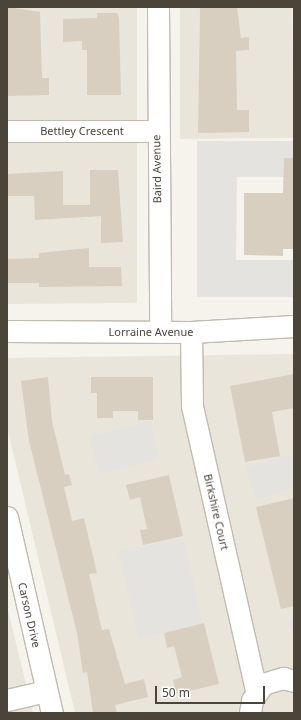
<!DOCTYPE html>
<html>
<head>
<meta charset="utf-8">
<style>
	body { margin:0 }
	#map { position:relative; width:301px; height:720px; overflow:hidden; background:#f6f3ec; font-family:"Noto Sans",sans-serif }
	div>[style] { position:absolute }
	.residential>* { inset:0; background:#eae5da }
	.parking>* { inset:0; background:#e5e3e0 }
	.building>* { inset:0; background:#d8cfc1 }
	.roads { filter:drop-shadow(1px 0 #c2bbae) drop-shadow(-1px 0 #c2bbae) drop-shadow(0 1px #c2bbae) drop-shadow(0 -1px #c2bbae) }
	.minor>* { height:21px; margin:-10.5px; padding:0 10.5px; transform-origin:10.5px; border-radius:10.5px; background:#fff }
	span { translate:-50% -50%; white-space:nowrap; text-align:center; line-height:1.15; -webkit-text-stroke:3px #fff; paint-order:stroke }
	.street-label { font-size:11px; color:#4b4439 }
	.frame { position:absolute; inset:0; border:8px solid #4b4439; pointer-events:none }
	.scale { position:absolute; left:155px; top:686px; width:110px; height:18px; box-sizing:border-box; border:2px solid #4b4439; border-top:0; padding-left:5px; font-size:12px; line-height:14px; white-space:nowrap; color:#4b4439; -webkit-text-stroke:3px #fff; paint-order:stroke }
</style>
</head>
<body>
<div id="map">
	<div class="residential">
		<i style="clip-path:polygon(7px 7px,137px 7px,137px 303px,7px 304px)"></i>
		<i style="clip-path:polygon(180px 7px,292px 7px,294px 138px,180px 139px)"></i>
		<i style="clip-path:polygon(294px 354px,294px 713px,75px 713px,7px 427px,7px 358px)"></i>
		<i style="clip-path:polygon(7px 606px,33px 713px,7px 713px)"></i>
	</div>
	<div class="parking">
		<i style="clip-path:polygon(197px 141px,294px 141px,294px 177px,237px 177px,236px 260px,294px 260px,294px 297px,197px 297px)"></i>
		<i style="clip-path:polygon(150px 421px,159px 459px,99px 474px,89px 436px)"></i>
		<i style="clip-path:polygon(294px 454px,294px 488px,256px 499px,245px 467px)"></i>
		<i style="clip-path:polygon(183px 538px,203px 622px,139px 639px,118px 551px)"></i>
		<i style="clip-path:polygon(294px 615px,294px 631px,286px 624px)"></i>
	</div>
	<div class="building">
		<i style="clip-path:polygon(7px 7px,40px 12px,42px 78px,49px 78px,49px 95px,8px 96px)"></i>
		<i style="clip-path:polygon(200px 7px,237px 7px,241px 38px,249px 37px,249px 50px,236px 51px,237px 110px,249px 110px,249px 132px,198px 133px)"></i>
		<i style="clip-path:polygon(97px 13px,117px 13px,119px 18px,121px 95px,87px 95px,87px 50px,82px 50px,82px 41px,63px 42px,63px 19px,97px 18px)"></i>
		<i style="clip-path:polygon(284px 158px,294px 158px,294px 249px,283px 249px,283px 256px,244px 255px,244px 193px,283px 193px)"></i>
		<i style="clip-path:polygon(90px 170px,118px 170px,123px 242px,101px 243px,101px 216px,35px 220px,34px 196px,7px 196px,7px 174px,63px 171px,63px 205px,90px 205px)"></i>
		<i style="clip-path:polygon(89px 248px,89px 267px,121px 267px,122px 286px,39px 287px,39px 283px,7px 283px,7px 259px,39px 258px,39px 253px)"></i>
		<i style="clip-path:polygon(294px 374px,294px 408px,272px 412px,280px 456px,245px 462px,230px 386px)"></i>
		<i style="clip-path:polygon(48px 377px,52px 421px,65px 475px,69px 474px,72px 485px,64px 487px,72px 521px,84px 518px,97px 573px,89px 574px,102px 630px,109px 629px,125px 684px,144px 679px,148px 697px,115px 705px,117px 713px,93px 713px,87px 672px,83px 673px,77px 633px,29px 441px,21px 381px)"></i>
		<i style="clip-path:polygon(91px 377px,153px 377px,153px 420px,138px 420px,138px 411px,113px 411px,113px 418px,97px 418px,97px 393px,91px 393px)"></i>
		<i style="clip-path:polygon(169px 475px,183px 536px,143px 545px,140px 530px,147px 529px,140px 497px,130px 500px,126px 485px)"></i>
		<i style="clip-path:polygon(294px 498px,294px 606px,281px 609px,256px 507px)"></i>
		<i style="clip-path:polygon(204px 623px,219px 684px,176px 694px,173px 680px,182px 677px,174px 646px,167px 648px,164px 633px)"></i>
	</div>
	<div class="roads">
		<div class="minor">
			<i style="left:158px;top:7px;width:325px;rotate:89.6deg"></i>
			<i style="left:7px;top:131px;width:150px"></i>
			<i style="left:7px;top:331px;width:184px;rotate:0.3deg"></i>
			<i style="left:191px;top:332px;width:103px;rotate:-3.3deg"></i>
			<i style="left:191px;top:332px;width:74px;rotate:89.2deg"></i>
			<i style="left:192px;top:406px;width:291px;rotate:77.3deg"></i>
			<i style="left:7px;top:517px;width:201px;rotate:77.1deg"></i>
			<i style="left:7px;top:700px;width:40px;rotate:-13deg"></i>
			<i style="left:250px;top:713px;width:13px;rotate:-81deg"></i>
			<i style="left:252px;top:700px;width:19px;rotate:-55deg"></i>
			<i style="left:263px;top:684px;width:21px;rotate:-17deg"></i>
			<i style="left:283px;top:678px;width:11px;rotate:15deg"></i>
		</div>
	</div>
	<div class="street-label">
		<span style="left:82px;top:131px">Bettley Crescent</span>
		<span style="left:157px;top:169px;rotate:-91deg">Baird Avenue</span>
		<span style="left:151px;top:332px">Lorraine Avenue</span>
		<span style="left:216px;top:512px;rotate:77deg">Birkshire Court</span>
		<span style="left:29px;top:615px;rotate:77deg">Carson Drive</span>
	</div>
	<div class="frame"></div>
	<div class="scale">50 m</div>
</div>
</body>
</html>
